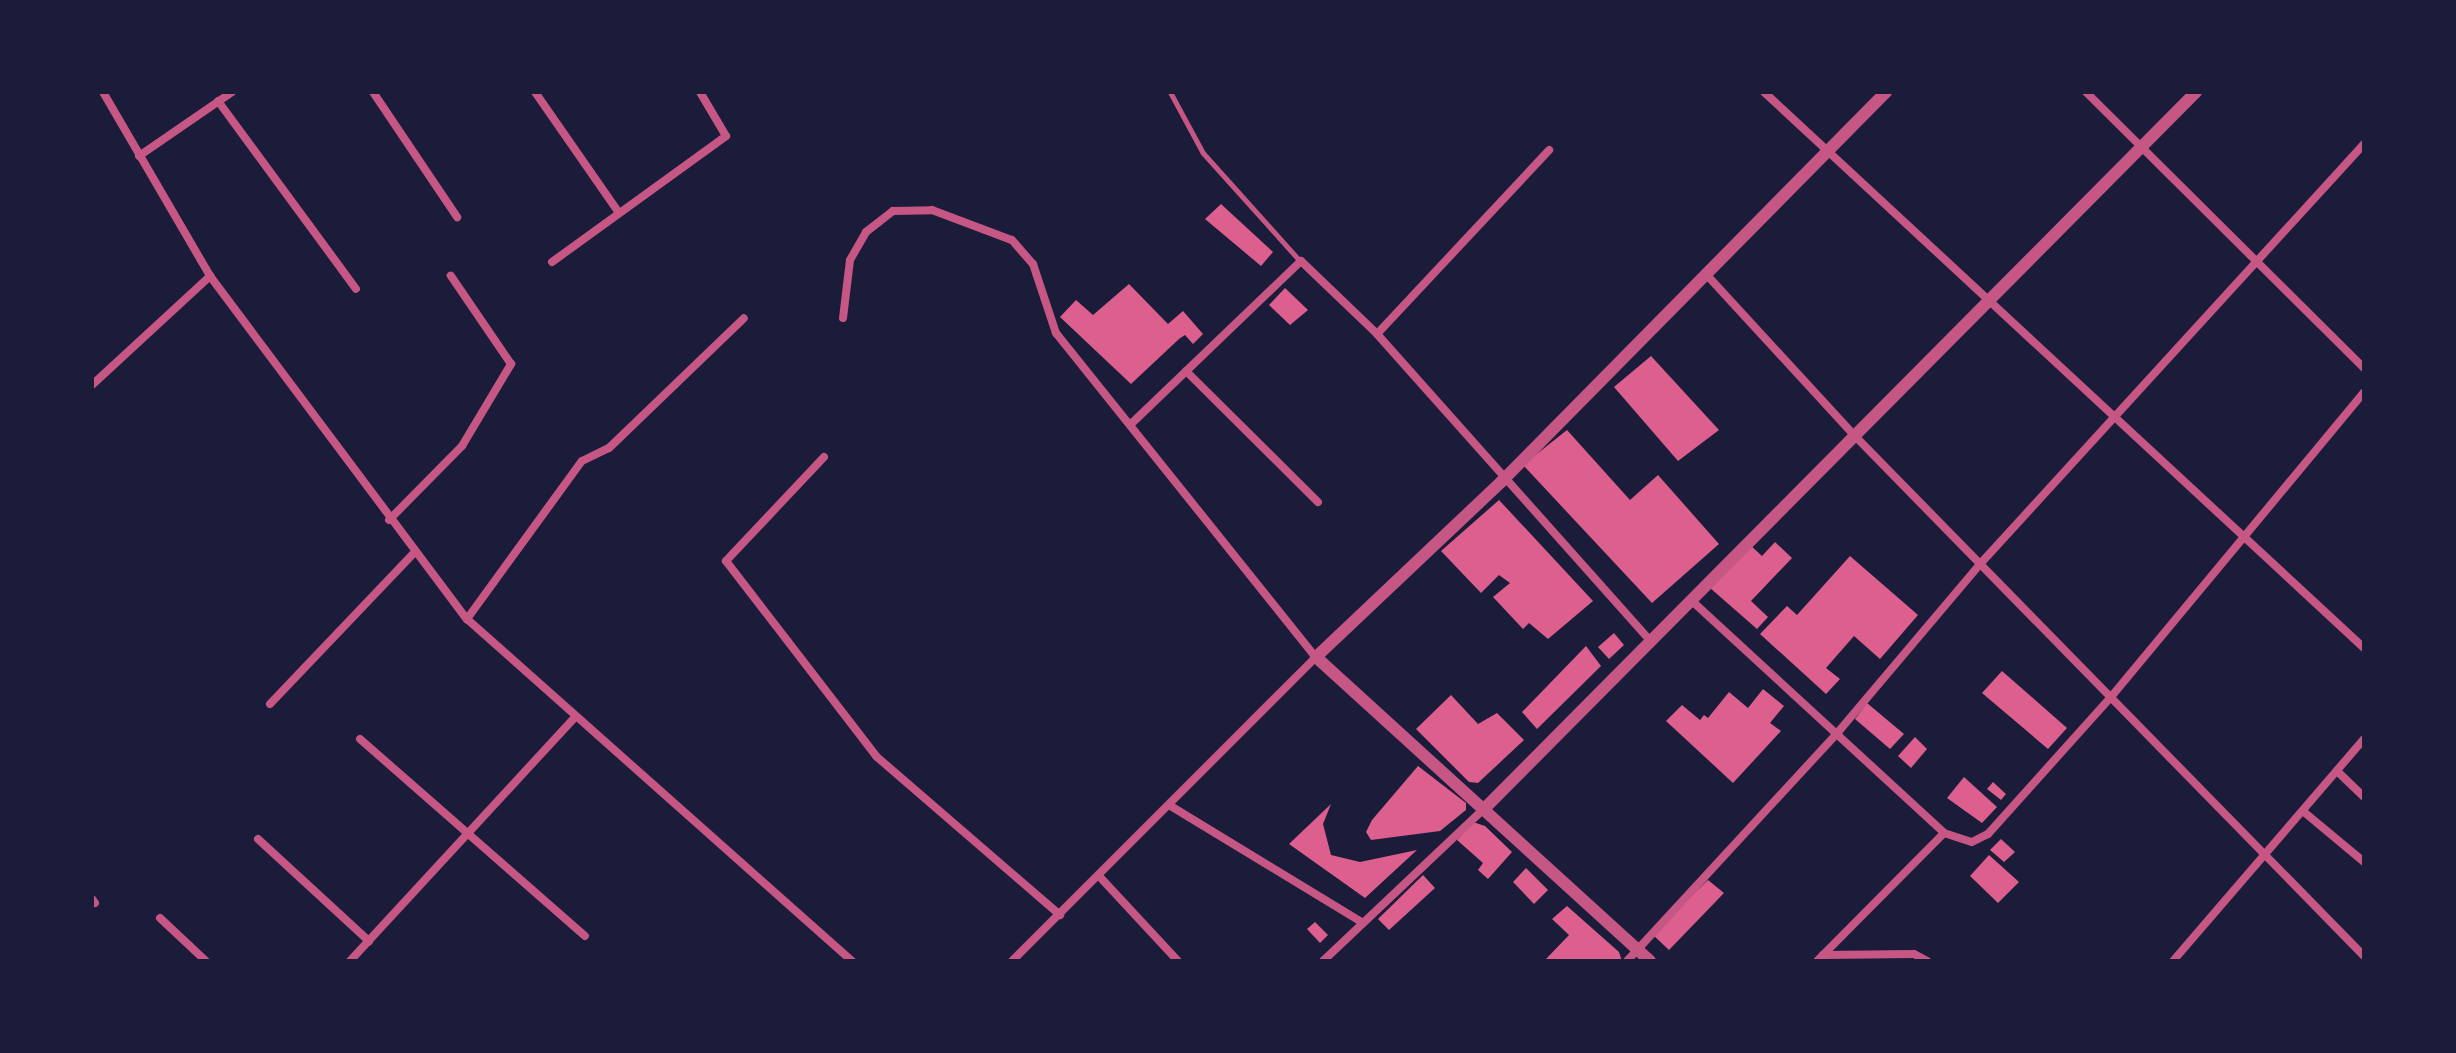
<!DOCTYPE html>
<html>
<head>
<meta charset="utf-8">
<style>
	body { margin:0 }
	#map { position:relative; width:2456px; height:1053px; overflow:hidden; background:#1b1b3a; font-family:Helvetica,sans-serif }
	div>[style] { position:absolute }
	.building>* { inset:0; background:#dd5f8e }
	.service>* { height:5px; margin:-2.5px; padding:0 2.5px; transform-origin:2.5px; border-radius:2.5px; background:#c65784 }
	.minor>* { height:8px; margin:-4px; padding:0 4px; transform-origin:4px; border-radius:4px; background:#c65784 }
	.tertiary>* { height:12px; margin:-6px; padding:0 6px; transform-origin:6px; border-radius:6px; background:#c65784 }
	span { translate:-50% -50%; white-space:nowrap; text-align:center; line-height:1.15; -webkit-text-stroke:8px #1b1b3a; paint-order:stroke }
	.frame { position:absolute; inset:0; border:94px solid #1b1b3a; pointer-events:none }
</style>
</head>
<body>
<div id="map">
	<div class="building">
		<i style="clip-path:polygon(1221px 204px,1273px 252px,1261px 266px,1205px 219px)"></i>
		<i style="clip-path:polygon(1129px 284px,1168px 324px,1183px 311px,1203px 334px,1193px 344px,1185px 335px,1179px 339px,1131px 384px,1060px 317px,1076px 300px,1093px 315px)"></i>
		<i style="clip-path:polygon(1285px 288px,1308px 310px,1290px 325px,1269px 305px)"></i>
		<i style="clip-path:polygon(1651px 356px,1719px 430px,1678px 461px,1614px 387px)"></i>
		<i style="clip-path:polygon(1567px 430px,1630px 500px,1658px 475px,1719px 544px,1652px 603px,1523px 465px)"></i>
		<i style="clip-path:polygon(1499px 500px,1593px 601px,1548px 639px,1529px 623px,1523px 629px,1493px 597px,1510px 583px,1499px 575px,1481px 593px,1441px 551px)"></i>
		<i style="clip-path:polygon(1775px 542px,1792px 558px,1751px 601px,1768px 617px,1757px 629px,1709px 587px,1750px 545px,1762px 556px)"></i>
		<i style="clip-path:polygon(1850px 556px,1918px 615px,1880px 659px,1854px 636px,1826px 668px,1840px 679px,1826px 694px,1760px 634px,1787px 606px,1797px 615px)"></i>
		<i style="clip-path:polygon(1614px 633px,1624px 645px,1609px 659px,1598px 647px)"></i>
		<i style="clip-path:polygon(1586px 646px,1601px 666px,1537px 729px,1522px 712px)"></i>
		<i style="clip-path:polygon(2002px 671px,2067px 728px,2048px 749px,1982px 693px)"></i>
		<i style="clip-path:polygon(1763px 689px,1784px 706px,1770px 723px,1781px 731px,1733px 783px,1666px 721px,1682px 705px,1700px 720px,1704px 715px,1708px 718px,1729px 692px,1748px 708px)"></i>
		<i style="clip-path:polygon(1451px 695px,1478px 724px,1497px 713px,1524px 740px,1478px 783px,1469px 782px,1416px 729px)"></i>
		<i style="clip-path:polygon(1867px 703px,1904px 734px,1890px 749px,1855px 719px)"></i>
		<i style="clip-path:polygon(1915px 737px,1927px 749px,1911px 768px,1898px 756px)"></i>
		<i style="clip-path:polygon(1418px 766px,1466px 803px,1466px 810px,1440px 831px,1371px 840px,1366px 832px,1372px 820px)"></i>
		<i style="clip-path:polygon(1964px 777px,1997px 807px,1982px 823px,1947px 798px)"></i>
		<i style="clip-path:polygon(1993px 782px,2006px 794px,2001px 800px,1987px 789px)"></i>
		<i style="clip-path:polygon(1331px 804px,1323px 824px,1331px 855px,1360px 862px,1417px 850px,1365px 898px,1289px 844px)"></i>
		<i style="clip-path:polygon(1473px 822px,1485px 826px,1512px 852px,1488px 879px,1478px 870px,1483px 863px,1457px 840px)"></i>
		<i style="clip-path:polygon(2001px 839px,2015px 852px,2004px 862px,1990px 850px)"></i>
		<i style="clip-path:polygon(1989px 855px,2019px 882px,1998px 903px,1970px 876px)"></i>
		<i style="clip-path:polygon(1526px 868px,1548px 890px,1534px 904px,1513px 882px)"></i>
		<i style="clip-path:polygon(1423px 875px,1435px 888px,1389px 930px,1378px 919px)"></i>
		<i style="clip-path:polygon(1708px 880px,1724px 893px,1669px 950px,1652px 934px)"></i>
		<i style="clip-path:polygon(1567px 906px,1619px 952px,1622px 961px,1546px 959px,1569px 935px,1552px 919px)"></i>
		<i style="clip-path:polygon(1315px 922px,1328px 935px,1320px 943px,1307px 929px)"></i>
	</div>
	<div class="service">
		<i style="left:1170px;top:92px;width:69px;rotate:61.6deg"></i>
		<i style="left:1203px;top:153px;width:145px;rotate:48.1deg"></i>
	</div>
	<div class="minor">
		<i style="left:103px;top:92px;width:213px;rotate:59.8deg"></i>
		<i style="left:210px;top:276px;width:429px;rotate:53.2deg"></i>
		<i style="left:467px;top:619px;width:515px;rotate:41.62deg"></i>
		<i style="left:373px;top:92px;width:151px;rotate:56.1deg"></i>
		<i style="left:535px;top:92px;width:147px;rotate:55.2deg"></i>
		<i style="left:1764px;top:92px;width:818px;rotate:42.82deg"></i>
		<i style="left:2086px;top:92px;width:392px;rotate:44.8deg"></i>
		<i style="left:218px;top:101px;width:233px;rotate:53.7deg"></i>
		<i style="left:139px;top:156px;width:113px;rotate:-34.5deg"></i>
		<i style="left:552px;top:262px;width:215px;rotate:-35.9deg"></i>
		<i style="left:726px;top:136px;width:51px;rotate:-120.6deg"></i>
		<i style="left:1705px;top:273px;width:217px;rotate:47.4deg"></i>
		<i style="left:1852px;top:433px;width:732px;rotate:45.61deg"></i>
		<i style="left:843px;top:318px;width:58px;rotate:-83.1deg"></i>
		<i style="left:850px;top:260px;width:32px;rotate:-60deg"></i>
		<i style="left:866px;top:232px;width:34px;rotate:-38deg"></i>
		<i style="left:893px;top:211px;width:39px;rotate:-1deg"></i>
		<i style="left:932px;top:210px;width:85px;rotate:20.6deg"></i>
		<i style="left:1012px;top:240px;width:32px;rotate:49deg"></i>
		<i style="left:1033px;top:264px;width:73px;rotate:71.6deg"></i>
		<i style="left:1056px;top:333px;width:415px;rotate:51.3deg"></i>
		<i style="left:1316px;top:657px;width:430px;rotate:135deg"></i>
		<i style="left:1377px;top:334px;width:252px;rotate:-46.9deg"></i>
		<i style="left:1186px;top:371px;width:186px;rotate:44.8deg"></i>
		<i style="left:92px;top:385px;width:161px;rotate:-42.7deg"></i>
		<i style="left:1130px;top:425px;width:237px;rotate:-43.8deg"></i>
		<i style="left:1301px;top:261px;width:105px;rotate:43.8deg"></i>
		<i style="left:1377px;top:334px;width:412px;rotate:48.3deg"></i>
		<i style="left:824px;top:457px;width:143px;rotate:133.3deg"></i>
		<i style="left:726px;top:561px;width:247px;rotate:52.4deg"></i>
		<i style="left:877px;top:757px;width:242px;rotate:40.8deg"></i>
		<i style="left:389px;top:520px;width:104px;rotate:-45.4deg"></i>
		<i style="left:462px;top:446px;width:96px;rotate:-59.1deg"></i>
		<i style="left:511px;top:364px;width:107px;rotate:-124.3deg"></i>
		<i style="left:1692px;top:601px;width:343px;rotate:42.6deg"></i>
		<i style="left:1944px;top:833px;width:29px;rotate:18deg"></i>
		<i style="left:1972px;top:842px;width:18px;rotate:-27deg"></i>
		<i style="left:1988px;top:834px;width:184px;rotate:-48.1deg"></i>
		<i style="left:2111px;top:697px;width:396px;rotate:-50.3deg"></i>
		<i style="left:467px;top:619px;width:195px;rotate:-54deg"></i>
		<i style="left:582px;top:461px;width:30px;rotate:-26deg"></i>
		<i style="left:609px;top:448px;width:187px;rotate:-43.9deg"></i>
		<i style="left:270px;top:704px;width:209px;rotate:-46.4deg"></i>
		<i style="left:360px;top:739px;width:299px;rotate:41.2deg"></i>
		<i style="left:2337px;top:771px;width:37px;rotate:44deg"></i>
		<i style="left:1169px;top:805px;width:227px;rotate:31.3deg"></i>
		<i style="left:2304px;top:812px;width:78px;rotate:39.8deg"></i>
		<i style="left:258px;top:839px;width:151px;rotate:42.6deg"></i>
		<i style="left:1099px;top:876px;width:116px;rotate:47.1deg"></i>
		<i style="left:92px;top:899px;width:5px;rotate:53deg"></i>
		<i style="left:160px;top:918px;width:63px;rotate:43.1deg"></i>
		<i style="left:1823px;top:955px;width:91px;rotate:-0.6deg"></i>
		<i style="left:1914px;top:954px;width:15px;rotate:28deg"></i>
		<i style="left:350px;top:961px;width:330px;rotate:-47.3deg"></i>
		<i style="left:1323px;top:961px;width:223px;rotate:-43.4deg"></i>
		<i style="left:1627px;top:961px;width:313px;rotate:-47.3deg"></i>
		<i style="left:1839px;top:731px;width:220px;rotate:-49.8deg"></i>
		<i style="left:1981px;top:563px;width:568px;rotate:-47.57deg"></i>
		<i style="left:1817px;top:961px;width:180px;rotate:-45.2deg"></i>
		<i style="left:2173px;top:961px;width:293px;rotate:-49.3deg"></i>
	</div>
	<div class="tertiary">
		<i style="left:1486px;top:807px;width:1008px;rotate:-45.2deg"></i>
		<i style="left:1650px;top:961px;width:452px;rotate:-137.7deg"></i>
		<i style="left:1316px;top:657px;width:256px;rotate:-43.4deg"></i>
		<i style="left:1502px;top:481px;width:547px;rotate:-45.37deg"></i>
	</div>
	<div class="frame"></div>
</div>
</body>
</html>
